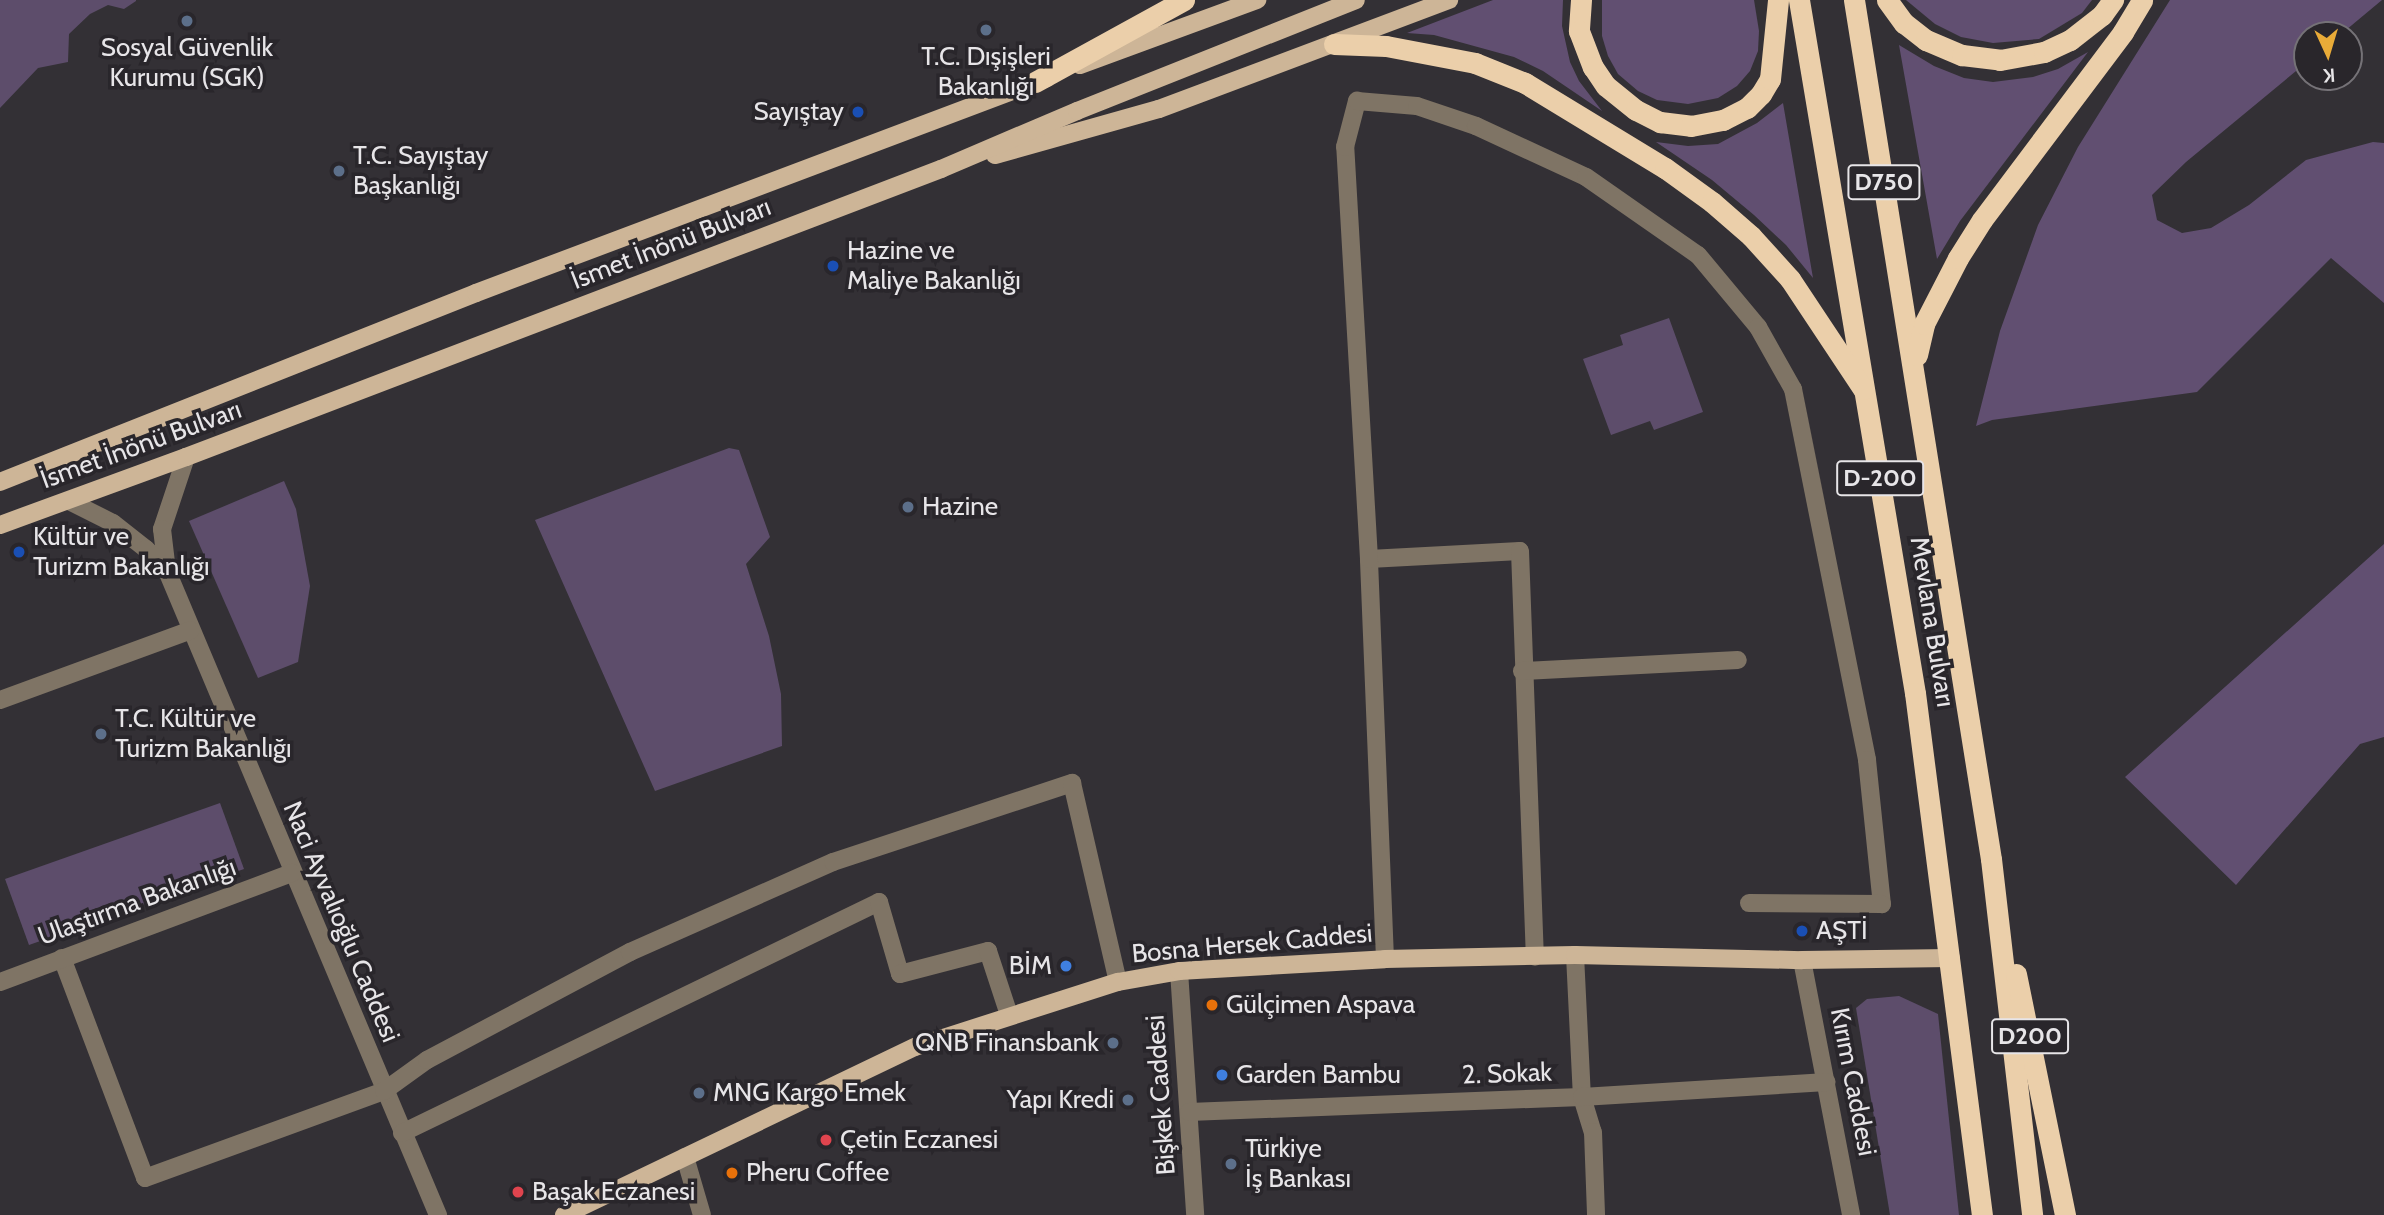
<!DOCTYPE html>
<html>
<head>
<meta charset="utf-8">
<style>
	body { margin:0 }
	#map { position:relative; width:2384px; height:1215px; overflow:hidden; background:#333035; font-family:Cabin,sans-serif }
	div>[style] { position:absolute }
	.green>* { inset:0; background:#5d4d6b }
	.forest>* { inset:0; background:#614f71 }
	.minor>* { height:18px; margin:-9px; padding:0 9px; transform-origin:9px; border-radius:9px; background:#7f7465 }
	.major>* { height:18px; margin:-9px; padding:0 9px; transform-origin:9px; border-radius:9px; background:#cdb597 }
	.highway>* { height:21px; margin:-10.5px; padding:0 10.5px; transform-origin:10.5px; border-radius:10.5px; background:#ebcfaa }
	.dots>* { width:19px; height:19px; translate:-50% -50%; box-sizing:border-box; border:4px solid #29262b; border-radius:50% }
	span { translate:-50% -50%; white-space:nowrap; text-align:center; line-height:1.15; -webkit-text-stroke:7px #29262b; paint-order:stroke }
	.shield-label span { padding:2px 5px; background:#29262b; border:2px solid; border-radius:5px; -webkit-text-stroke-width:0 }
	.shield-label { font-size:24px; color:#e7e5e8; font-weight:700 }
	.poi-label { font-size:26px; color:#e7e5e8 }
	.right { translate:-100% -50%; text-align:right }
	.left { translate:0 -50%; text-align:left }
	.street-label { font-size:26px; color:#e7e5e8 }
	.north { position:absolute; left:2293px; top:21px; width:70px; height:70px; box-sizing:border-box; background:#29262b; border:2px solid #757277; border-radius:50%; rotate:176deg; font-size:19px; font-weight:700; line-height:28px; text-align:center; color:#e7e5e8 }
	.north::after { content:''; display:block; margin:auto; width:24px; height:32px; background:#e9ab38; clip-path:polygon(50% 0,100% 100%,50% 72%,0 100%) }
</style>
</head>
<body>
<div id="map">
	<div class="green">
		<i style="clip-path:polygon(0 0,136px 0,136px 1px,124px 9px,108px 5px,90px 14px,69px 34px,68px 62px,38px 68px,0 108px)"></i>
		<i style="clip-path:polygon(1669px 318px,1703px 412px,1654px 430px,1650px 421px,1611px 435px,1583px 359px,1623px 345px,1620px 335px)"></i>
		<i style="clip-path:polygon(729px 448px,739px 450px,770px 537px,746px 564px,769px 636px,781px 694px,782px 746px,655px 791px,535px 520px)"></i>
		<i style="clip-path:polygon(284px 481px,296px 509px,310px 586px,298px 662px,258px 678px,189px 521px)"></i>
		<i style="clip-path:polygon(220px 803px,244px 869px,29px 945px,5px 879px)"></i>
		<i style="clip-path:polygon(1899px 996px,1938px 1014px,1959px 1215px,1890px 1215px,1856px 1008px,1867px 999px)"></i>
	</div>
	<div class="forest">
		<i style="clip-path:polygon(1493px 0,1563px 0,1562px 26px,1570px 62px,1579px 81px,1602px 111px,1543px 71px,1514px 57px,1434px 35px,1407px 33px)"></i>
		<i style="clip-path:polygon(1602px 0,1754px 0,1759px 31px,1758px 51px,1750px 71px,1737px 86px,1718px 98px,1688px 104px,1657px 100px,1638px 91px,1618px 74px,1608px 56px,1602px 36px)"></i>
		<i style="clip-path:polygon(1906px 0,2092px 0,2082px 13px,2039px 39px,1993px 43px,1961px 37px,1935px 24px)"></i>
		<i style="clip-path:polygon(2170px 0,2382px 0,2340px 35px,2307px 35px,2307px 62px,2186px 162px,2152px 195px,2157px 220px,2182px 233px,2211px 228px,2249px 205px,2306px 160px,2373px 142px,2384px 143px,2384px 303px,2331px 258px,2197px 392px,1992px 420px,1976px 426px,2000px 331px,2038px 225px,2078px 147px)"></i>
		<i style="clip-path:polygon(1899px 45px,1934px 66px,1964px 78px,1993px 82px,2033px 77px,2058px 69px,2088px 52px,1960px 221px,1937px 259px)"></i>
		<i style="clip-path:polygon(1783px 103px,1813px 278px,1786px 245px,1754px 215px,1712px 180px,1656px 142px,1688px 146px,1718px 144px,1757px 123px)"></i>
		<i style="clip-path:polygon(2384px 544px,2384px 737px,2360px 744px,2236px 885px,2125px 777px)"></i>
	</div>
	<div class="minor">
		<i style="left:186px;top:457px;width:76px;rotate:108.4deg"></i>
		<i style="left:162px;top:529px;width:42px;rotate:83.2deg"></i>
		<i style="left:167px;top:571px;width:699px;rotate:67.18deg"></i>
		<i style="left:69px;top:501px;width:49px;rotate:26.6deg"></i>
		<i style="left:113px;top:523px;width:42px;rotate:38.2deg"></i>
		<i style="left:146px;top:549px;width:30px;rotate:46deg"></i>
		<i style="left:1369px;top:559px;width:151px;rotate:-3deg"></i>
		<i style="left:1520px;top:551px;width:406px;rotate:87.9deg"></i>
		<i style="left:1522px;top:671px;width:216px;rotate:-2.9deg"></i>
		<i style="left:0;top:700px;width:203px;rotate:-20.1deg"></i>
		<i style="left:1575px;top:955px;width:142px;rotate:87.2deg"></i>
		<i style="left:1582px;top:1097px;width:37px;rotate:73deg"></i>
		<i style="left:1593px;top:1132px;width:83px;rotate:87.9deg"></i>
		<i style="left:62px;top:958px;width:235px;rotate:69.3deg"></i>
		<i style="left:145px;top:1178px;width:254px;rotate:-20deg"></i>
		<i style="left:384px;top:1091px;width:53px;rotate:-35.8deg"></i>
		<i style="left:427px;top:1060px;width:230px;rotate:-28deg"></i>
		<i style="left:630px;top:952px;width:222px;rotate:-23.9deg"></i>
		<i style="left:833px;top:862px;width:252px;rotate:-18.3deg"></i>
		<i style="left:1072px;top:783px;width:204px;rotate:77deg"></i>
		<i style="left:1385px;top:959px;width:400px;rotate:-92.3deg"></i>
		<i style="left:1369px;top:559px;width:413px;rotate:-93.3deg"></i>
		<i style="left:1345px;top:147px;width:48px;rotate:-75.4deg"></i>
		<i style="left:1357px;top:101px;width:60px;rotate:4.8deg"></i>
		<i style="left:1417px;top:106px;width:62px;rotate:18.7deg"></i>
		<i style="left:1476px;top:126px;width:121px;rotate:24.9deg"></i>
		<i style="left:1586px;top:177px;width:136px;rotate:34.9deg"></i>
		<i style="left:1698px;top:255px;width:94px;rotate:50.2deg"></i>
		<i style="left:1758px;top:327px;width:71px;rotate:60.6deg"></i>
		<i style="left:1793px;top:389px;width:378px;rotate:78.7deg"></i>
		<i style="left:1867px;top:760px;width:145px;rotate:84.1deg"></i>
		<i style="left:1882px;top:904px;width:133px;rotate:-179.6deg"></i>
		<i style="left:1802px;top:960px;width:260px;rotate:79.1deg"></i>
		<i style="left:1179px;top:971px;width:245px;rotate:86.2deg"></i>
		<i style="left:0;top:982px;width:312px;rotate:-20.5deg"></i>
		<i style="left:1189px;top:1112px;width:393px;rotate:-2.2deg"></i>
		<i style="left:1582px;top:1097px;width:245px;rotate:-3.5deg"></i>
		<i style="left:402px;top:1133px;width:530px;rotate:-25.84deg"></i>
		<i style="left:879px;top:902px;width:75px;rotate:73.7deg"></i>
		<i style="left:900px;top:974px;width:91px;rotate:-14.6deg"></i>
		<i style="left:988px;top:951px;width:67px;rotate:71.8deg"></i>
		<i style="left:685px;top:1157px;width:60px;rotate:73.7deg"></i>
	</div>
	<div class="major">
		<i style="left:1080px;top:65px;width:189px;rotate:-20.2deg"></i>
		<i style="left:995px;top:155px;width:170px;rotate:-15.7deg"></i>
		<i style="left:1159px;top:109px;width:310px;rotate:-20.6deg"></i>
		<i style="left:0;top:482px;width:512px;rotate:-21.66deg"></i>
		<i style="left:476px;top:293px;width:610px;rotate:-20.63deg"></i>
		<i style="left:0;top:525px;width:198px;rotate:-20.1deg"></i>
		<i style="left:186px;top:457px;width:808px;rotate:-20.88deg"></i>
		<i style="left:941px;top:169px;width:148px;rotate:-23.1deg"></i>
		<i style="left:1077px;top:111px;width:300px;rotate:-21.7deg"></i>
		<i style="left:564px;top:1215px;width:389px;rotate:-25.6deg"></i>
		<i style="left:915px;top:1047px;width:213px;rotate:-17.8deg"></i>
		<i style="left:1118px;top:982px;width:62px;rotate:-10.2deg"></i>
		<i style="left:1179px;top:971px;width:206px;rotate:-3.3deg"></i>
		<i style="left:1385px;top:959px;width:190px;rotate:-1.2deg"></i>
		<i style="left:1575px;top:955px;width:227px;rotate:1.3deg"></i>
		<i style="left:1802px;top:960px;width:149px;rotate:-0.8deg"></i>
	</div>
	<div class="highway">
		<i style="left:1581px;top:0;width:31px;rotate:94deg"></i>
		<i style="left:1579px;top:31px;width:39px;rotate:69deg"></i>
		<i style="left:1593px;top:67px;width:23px;rotate:56deg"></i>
		<i style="left:1606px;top:86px;width:38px;rotate:39deg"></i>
		<i style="left:1636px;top:110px;width:27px;rotate:27deg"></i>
		<i style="left:1660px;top:122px;width:31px;rotate:7deg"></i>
		<i style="left:1691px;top:126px;width:33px;rotate:-11deg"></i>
		<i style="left:1723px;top:120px;width:27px;rotate:-27deg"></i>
		<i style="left:1747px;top:108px;width:20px;rotate:-45deg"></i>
		<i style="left:1761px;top:94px;width:17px;rotate:-59deg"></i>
		<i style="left:1770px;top:79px;width:79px;rotate:-84.2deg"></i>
		<i style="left:1799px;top:0;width:703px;rotate:80.5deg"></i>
		<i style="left:1915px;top:693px;width:526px;rotate:82.69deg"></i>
		<i style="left:1854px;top:0;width:870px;rotate:80.94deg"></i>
		<i style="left:1991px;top:859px;width:358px;rotate:83.4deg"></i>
		<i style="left:1887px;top:0;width:29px;rotate:54deg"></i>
		<i style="left:1904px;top:23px;width:28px;rotate:38deg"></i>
		<i style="left:1926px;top:40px;width:39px;rotate:23deg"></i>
		<i style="left:1962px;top:55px;width:38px;rotate:7deg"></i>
		<i style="left:2000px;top:60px;width:45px;rotate:-10.3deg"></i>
		<i style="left:2044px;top:52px;width:29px;rotate:-25deg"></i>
		<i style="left:2070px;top:40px;width:41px;rotate:-38deg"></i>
		<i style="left:2102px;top:15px;width:19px;rotate:-54deg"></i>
		<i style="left:1334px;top:44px;width:52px;rotate:2.2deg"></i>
		<i style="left:1386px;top:46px;width:91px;rotate:10.8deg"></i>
		<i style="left:1475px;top:63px;width:54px;rotate:21.8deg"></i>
		<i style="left:1525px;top:83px;width:164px;rotate:31.3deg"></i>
		<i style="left:1665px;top:168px;width:58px;rotate:35.9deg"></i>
		<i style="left:1712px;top:202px;width:52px;rotate:41.1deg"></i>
		<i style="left:1751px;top:236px;width:58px;rotate:47.8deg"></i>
		<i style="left:1790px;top:279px;width:132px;rotate:56.4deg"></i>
		<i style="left:1035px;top:82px;width:170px;rotate:-28.8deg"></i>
		<i style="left:1917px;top:355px;width:32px;rotate:-77deg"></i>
		<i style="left:1924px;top:324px;width:74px;rotate:-62.7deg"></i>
		<i style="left:1958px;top:258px;width:45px;rotate:-57.7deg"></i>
		<i style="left:1982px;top:220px;width:235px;rotate:-53.1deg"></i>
		<i style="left:2123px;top:32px;width:37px;rotate:-59deg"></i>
		<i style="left:2016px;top:974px;width:246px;rotate:78.5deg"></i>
	</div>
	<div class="dots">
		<i style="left:187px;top:21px;background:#5c6f8a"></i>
		<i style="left:986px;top:30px;background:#5c6f8a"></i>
		<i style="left:858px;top:112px;background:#1a4fb4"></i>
		<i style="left:339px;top:171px;background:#5c6f8a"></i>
		<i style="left:833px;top:266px;background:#1a4fb4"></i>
		<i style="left:908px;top:507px;background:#5c6f8a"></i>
		<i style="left:19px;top:552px;background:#1a4fb4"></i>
		<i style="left:101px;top:734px;background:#5c6f8a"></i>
		<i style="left:1802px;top:931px;background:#1a4fb4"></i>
		<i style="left:1066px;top:966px;background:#3f7fe0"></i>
		<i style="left:1212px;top:1005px;background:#e8710a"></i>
		<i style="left:1113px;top:1043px;background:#5c6f8a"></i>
		<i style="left:1222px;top:1075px;background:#3f7fe0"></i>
		<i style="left:699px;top:1093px;background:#5c6f8a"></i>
		<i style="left:1128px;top:1100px;background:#5c6f8a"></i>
		<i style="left:826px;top:1140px;background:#e0444e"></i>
		<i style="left:1231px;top:1164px;background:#5c6f8a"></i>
		<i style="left:732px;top:1173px;background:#e8710a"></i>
		<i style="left:518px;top:1192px;background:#e0444e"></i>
	</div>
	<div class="shield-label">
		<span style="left:1884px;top:182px">D750</span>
		<span style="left:1880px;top:478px">D-200</span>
		<span style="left:2030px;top:1036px">D200</span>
	</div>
	<div class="poi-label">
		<span style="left:187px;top:63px">Sosyal Güvenlik<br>Kurumu (SGK)</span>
		<span style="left:986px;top:72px">T.C. Dışişleri<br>Bakanlığı</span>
		<span class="right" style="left:844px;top:112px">Sayıştay</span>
		<span class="left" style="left:353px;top:171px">T.C. Sayıştay<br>Başkanlığı</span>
		<span class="left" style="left:847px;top:266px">Hazine ve<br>Maliye Bakanlığı</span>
		<span class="left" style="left:922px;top:507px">Hazine</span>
		<span class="left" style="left:33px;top:552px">Kültür ve<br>Turizm Bakanlığı</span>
		<span class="left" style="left:115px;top:734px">T.C. Kültür ve<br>Turizm Bakanlığı</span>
		<span class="left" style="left:1816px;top:931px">AŞTİ</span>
		<span class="right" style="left:1052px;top:966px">BİM</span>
		<span class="left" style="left:1226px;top:1005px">Gülçimen Aspava</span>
		<span class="right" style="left:1099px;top:1043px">QNB Finansbank</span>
		<span class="left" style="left:1236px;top:1075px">Garden Bambu</span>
		<span class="left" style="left:713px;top:1093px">MNG Kargo Emek</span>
		<span class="right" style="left:1114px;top:1100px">Yapı Kredi</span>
		<span class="left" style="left:840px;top:1140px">Çetin Eczanesi</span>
		<span class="left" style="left:1245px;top:1164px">Türkiye<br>İş Bankası</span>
		<span class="left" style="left:746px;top:1173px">Pheru Coffee</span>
		<span class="left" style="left:532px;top:1192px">Başak Eczanesi</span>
	</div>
	<div class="street-label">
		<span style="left:671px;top:244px;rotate:-21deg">İsmet İnönü Bulvarı</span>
		<span style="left:141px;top:445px;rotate:-20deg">İsmet İnönü Bulvarı</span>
		<span style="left:1932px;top:622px;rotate:81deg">Mevlana Bulvarı</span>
		<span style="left:137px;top:902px;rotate:-20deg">Ulaştırma Bakanlığı</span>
		<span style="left:341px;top:922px;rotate:67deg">Naci Ayvalıoğlu Caddesi</span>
		<span style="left:1252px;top:944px;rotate:-5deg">Bosna Hersek Caddesi</span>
		<span style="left:1507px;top:1074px;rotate:-2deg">2. Sokak</span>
		<span style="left:1853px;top:1082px;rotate:79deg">Kırım Caddesi</span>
		<span style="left:1161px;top:1095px;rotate:-94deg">Bişkek Caddesi</span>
	</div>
	<div class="north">K</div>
</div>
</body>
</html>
